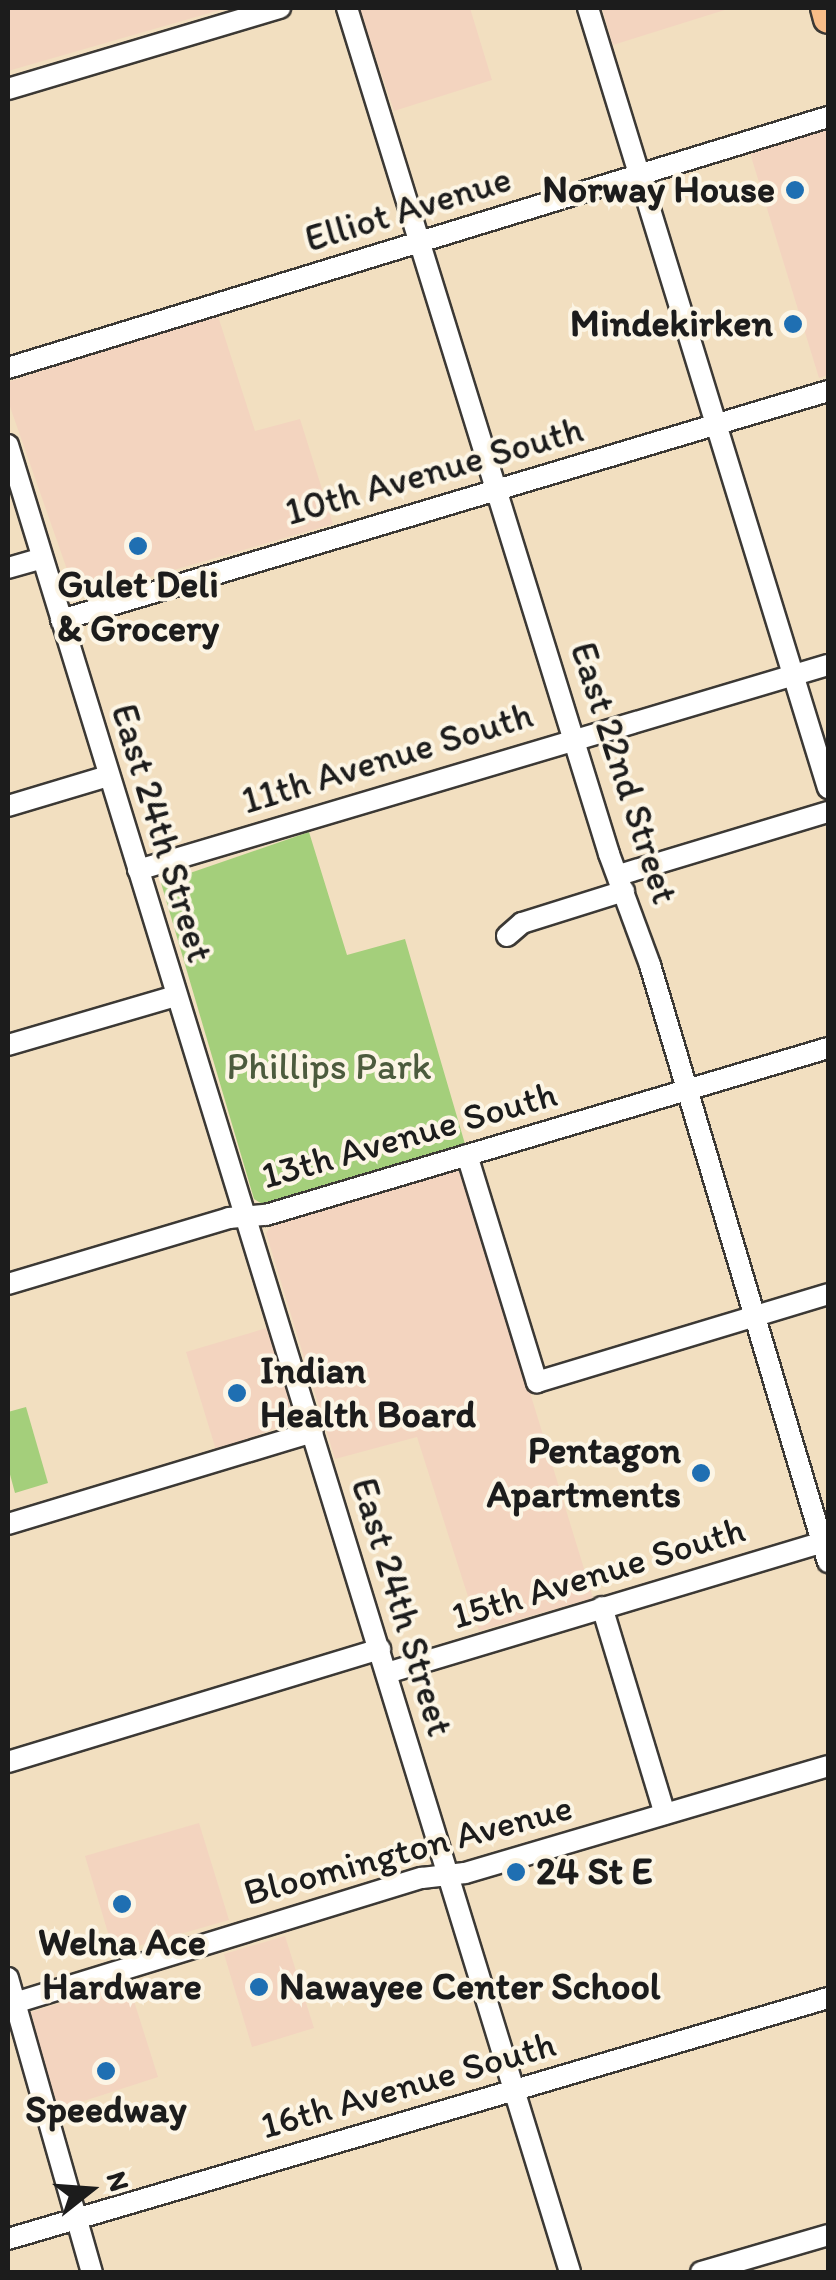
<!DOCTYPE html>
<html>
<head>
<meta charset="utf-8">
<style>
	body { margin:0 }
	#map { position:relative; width:836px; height:2280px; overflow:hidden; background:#f2dfc0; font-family:Itim,sans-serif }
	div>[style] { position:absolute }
	.built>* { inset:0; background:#f3d4bf }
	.green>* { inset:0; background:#a4cf7b }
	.roads { filter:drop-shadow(2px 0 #3c3935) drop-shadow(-2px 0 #3c3935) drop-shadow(0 2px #3c3935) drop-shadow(0 -2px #3c3935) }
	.minor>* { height:20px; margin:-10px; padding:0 10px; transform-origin:10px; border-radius:10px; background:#fff }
	.major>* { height:28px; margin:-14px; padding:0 14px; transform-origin:14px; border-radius:14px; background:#f8bd88 }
	.dots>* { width:28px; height:28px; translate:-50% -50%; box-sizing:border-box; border:5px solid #fcf5e5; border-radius:50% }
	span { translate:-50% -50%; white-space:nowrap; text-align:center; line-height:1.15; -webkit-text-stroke:8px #fcf5e5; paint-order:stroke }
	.poi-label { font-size:38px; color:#1c1c1c; font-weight:700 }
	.right { translate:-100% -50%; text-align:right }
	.left { translate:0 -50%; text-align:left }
	.street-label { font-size:38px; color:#1c1c1c }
	.park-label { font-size:38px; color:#4c5b3d }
	.frame { position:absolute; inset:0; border:10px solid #1c1c1c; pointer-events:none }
	.north { position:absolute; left:40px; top:2140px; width:100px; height:100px; -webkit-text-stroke:8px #fcf5e5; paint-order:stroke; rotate:73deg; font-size:28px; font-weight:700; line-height:40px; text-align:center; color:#1c1c1c }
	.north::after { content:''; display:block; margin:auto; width:35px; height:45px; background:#1c1c1c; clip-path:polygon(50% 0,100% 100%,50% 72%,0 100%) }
</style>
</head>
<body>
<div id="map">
	<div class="built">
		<i style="clip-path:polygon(8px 8px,227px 8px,8px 71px)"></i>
		<i style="clip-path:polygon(359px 8px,470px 8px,492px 80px,394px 111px)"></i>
		<i style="clip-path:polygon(602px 8px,731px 8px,613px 45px)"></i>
		<i style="clip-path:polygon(828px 129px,828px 375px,819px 378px,750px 153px)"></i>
		<i style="clip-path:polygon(217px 313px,255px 431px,300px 419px,333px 524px,77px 598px,8px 401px,8px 382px)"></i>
		<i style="clip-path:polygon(452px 1169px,463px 1174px,593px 1598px,479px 1631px,417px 1437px,335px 1459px,266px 1233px,275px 1222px)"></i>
		<i style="clip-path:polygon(270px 1327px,296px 1421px,216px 1450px,186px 1352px)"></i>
		<i style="clip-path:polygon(199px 1823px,229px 1920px,114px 1953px,85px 1856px)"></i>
		<i style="clip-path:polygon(285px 1936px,314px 2028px,252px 2047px,224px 1954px)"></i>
		<i style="clip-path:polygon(128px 1982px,158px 2077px,56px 2110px,31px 2012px)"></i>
	</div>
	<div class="green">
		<i style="clip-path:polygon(309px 832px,347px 955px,405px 939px,465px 1144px,264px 1205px,254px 1199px,161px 883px)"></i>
		<i style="clip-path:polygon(26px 1407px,48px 1483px,15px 1493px,8px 1467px,8px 1412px)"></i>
	</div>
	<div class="roads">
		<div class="minor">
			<i style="left:347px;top:8px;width:886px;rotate:72.79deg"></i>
			<i style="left:609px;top:854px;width:118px;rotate:69.7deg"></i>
			<i style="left:650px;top:965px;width:623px;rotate:73.4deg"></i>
			<i style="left:588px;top:8px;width:816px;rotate:72.9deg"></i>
			<i style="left:8px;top:89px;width:284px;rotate:-16.6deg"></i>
			<i style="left:8px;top:368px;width:858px;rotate:-17.02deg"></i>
			<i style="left:8px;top:445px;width:1911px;rotate:72.9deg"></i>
			<i style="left:8px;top:568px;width:35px;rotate:-16deg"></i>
			<i style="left:61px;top:620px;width:800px;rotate:-16.62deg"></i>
			<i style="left:8px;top:806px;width:104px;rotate:-16.7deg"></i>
			<i style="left:138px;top:870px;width:720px;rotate:-16.55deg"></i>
			<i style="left:619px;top:875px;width:218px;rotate:-16.8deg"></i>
			<i style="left:507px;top:936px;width:20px;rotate:-41deg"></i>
			<i style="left:522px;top:923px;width:107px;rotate:-17.4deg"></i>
			<i style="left:8px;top:1045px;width:175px;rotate:-16.3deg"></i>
			<i style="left:467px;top:1155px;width:238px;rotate:72.9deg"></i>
			<i style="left:537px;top:1382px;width:304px;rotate:-16.8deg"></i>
			<i style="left:8px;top:1284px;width:231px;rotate:-16.6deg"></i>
			<i style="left:229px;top:1218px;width:37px;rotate:-5deg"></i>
			<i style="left:266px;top:1215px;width:586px;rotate:-16.55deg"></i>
			<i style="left:8px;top:1524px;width:318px;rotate:-16.8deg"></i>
			<i style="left:602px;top:1607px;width:216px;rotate:73.1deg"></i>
			<i style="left:387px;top:1673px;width:460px;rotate:-16.7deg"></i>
			<i style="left:8px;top:1762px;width:389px;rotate:-16.9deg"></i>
			<i style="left:8px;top:1978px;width:306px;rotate:74.1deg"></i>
			<i style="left:8px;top:2005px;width:433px;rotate:-17.1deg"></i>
			<i style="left:422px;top:1878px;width:43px;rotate:-6.6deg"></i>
			<i style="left:465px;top:1873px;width:378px;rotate:-16.4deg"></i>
			<i style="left:8px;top:2239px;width:855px;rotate:-16.38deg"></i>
			<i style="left:701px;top:2272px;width:132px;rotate:-16.2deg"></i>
		</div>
		<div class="major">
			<i style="left:825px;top:8px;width:11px;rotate:75deg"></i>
		</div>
	</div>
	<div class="dots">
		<i style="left:795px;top:190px;background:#1f6fb2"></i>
		<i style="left:793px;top:324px;background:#1f6fb2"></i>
		<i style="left:138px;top:546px;background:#1f6fb2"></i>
		<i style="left:237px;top:1393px;background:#1f6fb2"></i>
		<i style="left:701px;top:1473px;background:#1f6fb2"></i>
		<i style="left:516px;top:1872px;background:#1f6fb2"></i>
		<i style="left:122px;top:1904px;background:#1f6fb2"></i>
		<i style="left:259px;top:1987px;background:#1f6fb2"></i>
		<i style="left:106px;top:2071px;background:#1f6fb2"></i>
	</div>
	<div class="poi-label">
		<span class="right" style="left:775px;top:190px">Norway House</span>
		<span class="right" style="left:773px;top:324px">Mindekirken</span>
		<span style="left:138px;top:607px">Gulet Deli<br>&amp; Grocery</span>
		<span class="left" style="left:260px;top:1393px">Indian<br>Health Board</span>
		<span class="right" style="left:681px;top:1473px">Pentagon<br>Apartments</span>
		<span class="left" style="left:536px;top:1872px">24 St E</span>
		<span style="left:122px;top:1965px">Welna Ace<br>Hardware</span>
		<span class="left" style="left:279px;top:1987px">Nawayee Center School</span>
		<span style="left:106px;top:2110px">Speedway</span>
	</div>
	<div class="street-label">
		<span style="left:408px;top:209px;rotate:-17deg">Elliot Avenue</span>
		<span style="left:434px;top:471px;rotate:-16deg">10th Avenue South</span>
		<span style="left:387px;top:758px;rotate:-17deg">11th Avenue South</span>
		<span style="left:624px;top:773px;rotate:72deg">East 22nd Street</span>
		<span style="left:162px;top:833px;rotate:73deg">East 24th Street</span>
		<span style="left:409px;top:1135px;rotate:-16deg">13th Avenue South</span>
		<span style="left:598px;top:1573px;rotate:-17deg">15th Avenue South</span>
		<span style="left:402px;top:1607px;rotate:73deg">East 24th Street</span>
		<span style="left:408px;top:1850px;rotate:-15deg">Bloomington Avenue</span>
		<span style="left:408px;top:2085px;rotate:-16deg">16th Avenue South</span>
	</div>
	<div class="park-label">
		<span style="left:329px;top:1067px">Phillips Park</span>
	</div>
	<div class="frame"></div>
	<div class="north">N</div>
</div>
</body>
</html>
